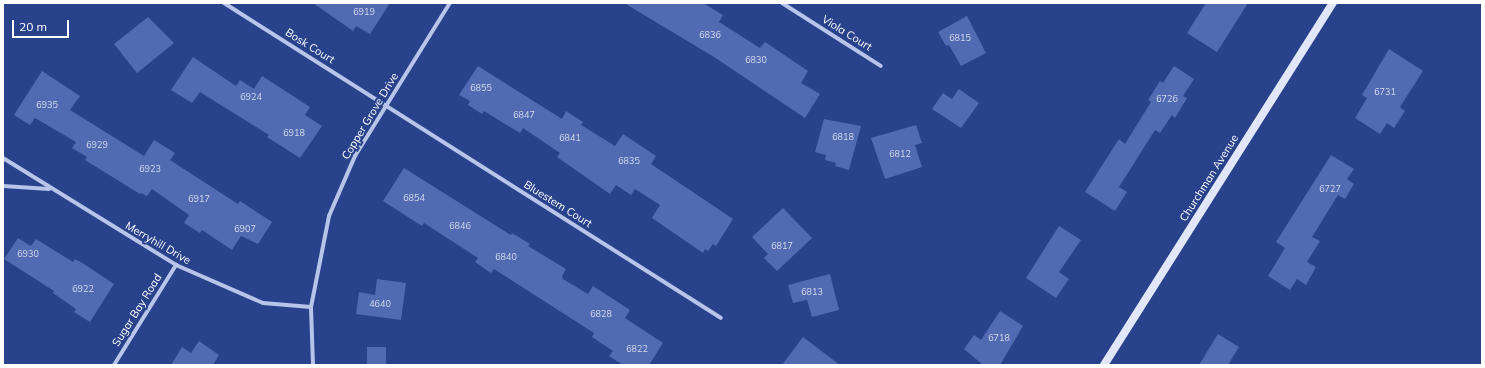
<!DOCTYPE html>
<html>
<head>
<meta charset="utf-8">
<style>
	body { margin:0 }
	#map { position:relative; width:1485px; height:368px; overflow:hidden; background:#28428b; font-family:Mulish,sans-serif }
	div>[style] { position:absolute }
	.building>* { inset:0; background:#516bb2 }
	.street>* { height:4px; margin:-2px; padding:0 2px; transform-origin:2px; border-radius:2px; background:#b7c5ea }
	.secondary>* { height:8px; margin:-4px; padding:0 4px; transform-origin:4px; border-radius:4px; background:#e1e7f8 }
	span { translate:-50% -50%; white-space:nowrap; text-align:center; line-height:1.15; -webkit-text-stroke:4px #28428b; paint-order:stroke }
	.number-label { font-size:9px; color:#d4daec }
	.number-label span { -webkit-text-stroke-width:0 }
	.street-label { font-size:11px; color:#fff }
	.frame { position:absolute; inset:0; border:4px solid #fff; pointer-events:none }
	.scale { position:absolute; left:12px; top:20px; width:57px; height:18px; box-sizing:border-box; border:2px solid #fff; border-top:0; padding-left:5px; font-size:12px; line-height:14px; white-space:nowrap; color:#fff; -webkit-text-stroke:3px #28428b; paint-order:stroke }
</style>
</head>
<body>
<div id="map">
	<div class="building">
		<i style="clip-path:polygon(313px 3px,390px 3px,370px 34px,356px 26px,353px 31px)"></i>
		<i style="clip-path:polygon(624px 3px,703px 3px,723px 15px,719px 22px,760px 48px,765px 42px,808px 71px,801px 83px,820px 94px,805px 118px,714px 57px)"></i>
		<i style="clip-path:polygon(1206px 3px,1248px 3px,1217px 52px,1187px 33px)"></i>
		<i style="clip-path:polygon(967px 16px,986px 53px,961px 66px,949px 45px,946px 46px,938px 32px)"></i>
		<i style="clip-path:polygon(148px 17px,174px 43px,137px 73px,114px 44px)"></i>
		<i style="clip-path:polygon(1389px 49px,1423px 71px,1400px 107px,1405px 111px,1394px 128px,1387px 123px,1380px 134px,1355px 118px,1367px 98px,1362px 95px)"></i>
		<i style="clip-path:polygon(193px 57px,236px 86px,240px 80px,254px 89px,262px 76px,310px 107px,305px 115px,322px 126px,300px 158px,267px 137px,269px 135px,200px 92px,192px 103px,171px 90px)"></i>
		<i style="clip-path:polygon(478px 66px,562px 119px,566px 111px,583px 122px,581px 125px,615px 146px,623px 134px,656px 156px,651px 164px,733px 219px,716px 246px,713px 244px,708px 251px,705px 249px,703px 253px,652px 218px,660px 205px,635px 189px,631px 195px,616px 185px,610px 194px,557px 157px,560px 153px,523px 128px,520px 133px,484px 111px,482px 114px,468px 105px,470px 101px,459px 95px)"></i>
		<i style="clip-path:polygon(1174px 66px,1194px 79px,1183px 96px,1187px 98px,1175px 118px,1172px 115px,1160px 133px,1155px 130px,1119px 187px,1127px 192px,1115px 211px,1085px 192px,1119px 139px,1125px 144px,1151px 102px,1148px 100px,1160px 81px,1163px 83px)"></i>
		<i style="clip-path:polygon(42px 71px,80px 96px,70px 110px,144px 156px,154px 140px,175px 153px,170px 160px,238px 204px,240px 201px,272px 222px,258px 244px,241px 236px,232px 250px,202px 230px,200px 233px,184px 223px,189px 215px,152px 189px,147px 196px,141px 193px,140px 194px,85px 160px,87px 157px,72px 148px,76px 142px,35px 118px,30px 125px,14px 115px)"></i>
		<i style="clip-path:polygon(959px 89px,979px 103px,961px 128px,932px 109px,943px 93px,952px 99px)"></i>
		<i style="clip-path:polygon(824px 119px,861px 126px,849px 170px,835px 166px,836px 163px,825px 160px,826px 155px,815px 152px)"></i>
		<i style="clip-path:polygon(916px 125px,922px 143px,915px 145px,922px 167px,885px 179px,871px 138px)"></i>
		<i style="clip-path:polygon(1331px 155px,1354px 169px,1347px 179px,1354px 184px,1345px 199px,1338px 195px,1312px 237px,1320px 241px,1307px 262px,1316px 267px,1306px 285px,1297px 279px,1290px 290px,1268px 276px,1285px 248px,1276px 242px)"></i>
		<i style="clip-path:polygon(404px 168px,498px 227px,511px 235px,512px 233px,530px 244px,528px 246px,566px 269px,562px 276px,563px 279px,588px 294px,593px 286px,630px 310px,625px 318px,663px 343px,649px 365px,623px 365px,609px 356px,613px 351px,592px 337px,594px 333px,494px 269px,491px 273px,475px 262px,478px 258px,424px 223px,422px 226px,383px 201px)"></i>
		<i style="clip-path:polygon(783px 208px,812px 238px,777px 271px,764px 258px,768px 254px,752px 237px)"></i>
		<i style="clip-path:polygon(1059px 226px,1081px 240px,1059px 272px,1069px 279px,1056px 298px,1026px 278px)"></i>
		<i style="clip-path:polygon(18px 238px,31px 246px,36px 239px,73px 262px,75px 259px,84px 264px,114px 284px,90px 322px,74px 312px,76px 309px,53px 293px,54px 291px,4px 259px)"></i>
		<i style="clip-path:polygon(830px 274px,839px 310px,812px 317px,807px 300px,793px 303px,788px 285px)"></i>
		<i style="clip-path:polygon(377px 279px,406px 283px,401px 320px,356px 314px,359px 292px,375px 295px)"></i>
		<i style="clip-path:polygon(1000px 311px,1023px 326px,1000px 365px,983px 365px,964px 349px,974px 335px,981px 340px)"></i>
		<i style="clip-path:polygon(1218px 334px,1239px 347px,1228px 365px,1199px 365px)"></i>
		<i style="clip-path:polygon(803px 337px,840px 365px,782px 365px)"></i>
		<i style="clip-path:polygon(199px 341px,219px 355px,213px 365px,171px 365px,182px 347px,191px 353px)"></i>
		<i style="clip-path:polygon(367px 347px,386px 347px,386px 365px,367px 365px)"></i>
	</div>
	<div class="street">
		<i style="left:224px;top:3px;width:588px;rotate:32.37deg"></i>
		<i style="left:782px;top:3px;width:117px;rotate:32.5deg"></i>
		<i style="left:3px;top:158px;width:203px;rotate:31.7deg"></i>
		<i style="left:176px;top:265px;width:95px;rotate:23.6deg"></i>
		<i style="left:263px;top:303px;width:48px;rotate:4.8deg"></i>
		<i style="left:3px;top:186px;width:46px;rotate:3.7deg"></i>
		<i style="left:114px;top:365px;width:118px;rotate:-58.2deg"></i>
		<i style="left:313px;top:365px;width:58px;rotate:-92deg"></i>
		<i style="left:311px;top:307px;width:93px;rotate:-78.8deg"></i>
		<i style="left:329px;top:216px;width:65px;rotate:-66.6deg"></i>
		<i style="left:355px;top:156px;width:180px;rotate:-58.2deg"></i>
	</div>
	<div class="secondary">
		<i style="left:1104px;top:365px;width:428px;rotate:-57.7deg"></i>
	</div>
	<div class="number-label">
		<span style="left:364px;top:12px">6919</span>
		<span style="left:710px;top:35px">6836</span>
		<span style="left:960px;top:38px">6815</span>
		<span style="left:756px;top:60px">6830</span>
		<span style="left:481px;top:88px">6855</span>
		<span style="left:1385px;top:92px">6731</span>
		<span style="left:251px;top:97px">6924</span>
		<span style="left:1167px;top:99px">6726</span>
		<span style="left:47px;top:105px">6935</span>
		<span style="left:524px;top:115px">6847</span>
		<span style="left:294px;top:133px">6918</span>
		<span style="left:843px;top:137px">6818</span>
		<span style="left:570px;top:138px">6841</span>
		<span style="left:97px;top:145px">6929</span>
		<span style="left:900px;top:154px">6812</span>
		<span style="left:629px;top:161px">6835</span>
		<span style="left:150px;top:169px">6923</span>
		<span style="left:1330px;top:189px">6727</span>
		<span style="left:414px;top:198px">6854</span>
		<span style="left:199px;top:199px">6917</span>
		<span style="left:460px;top:226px">6846</span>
		<span style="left:245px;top:229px">6907</span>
		<span style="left:782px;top:246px">6817</span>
		<span style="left:28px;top:254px">6930</span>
		<span style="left:506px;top:257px">6840</span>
		<span style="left:83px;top:289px">6922</span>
		<span style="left:812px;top:292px">6813</span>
		<span style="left:380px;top:304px">4640</span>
		<span style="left:601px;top:314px">6828</span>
		<span style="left:999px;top:338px">6718</span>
		<span style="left:637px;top:349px">6822</span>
	</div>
	<div class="street-label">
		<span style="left:847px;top:33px;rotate:32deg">Viola Court</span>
		<span style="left:310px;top:46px;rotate:32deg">Bosk Court</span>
		<span style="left:370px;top:116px;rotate:-59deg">Copper Grove Drive</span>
		<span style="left:1209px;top:178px;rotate:-58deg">Churchman Avenue</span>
		<span style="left:558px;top:204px;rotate:32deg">Bluestem Court</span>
		<span style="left:158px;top:243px;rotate:30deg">Merryhill Drive</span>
		<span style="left:137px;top:310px;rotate:-58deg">Sugar Bay Road</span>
	</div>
	<div class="frame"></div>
	<div class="scale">20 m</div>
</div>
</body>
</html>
